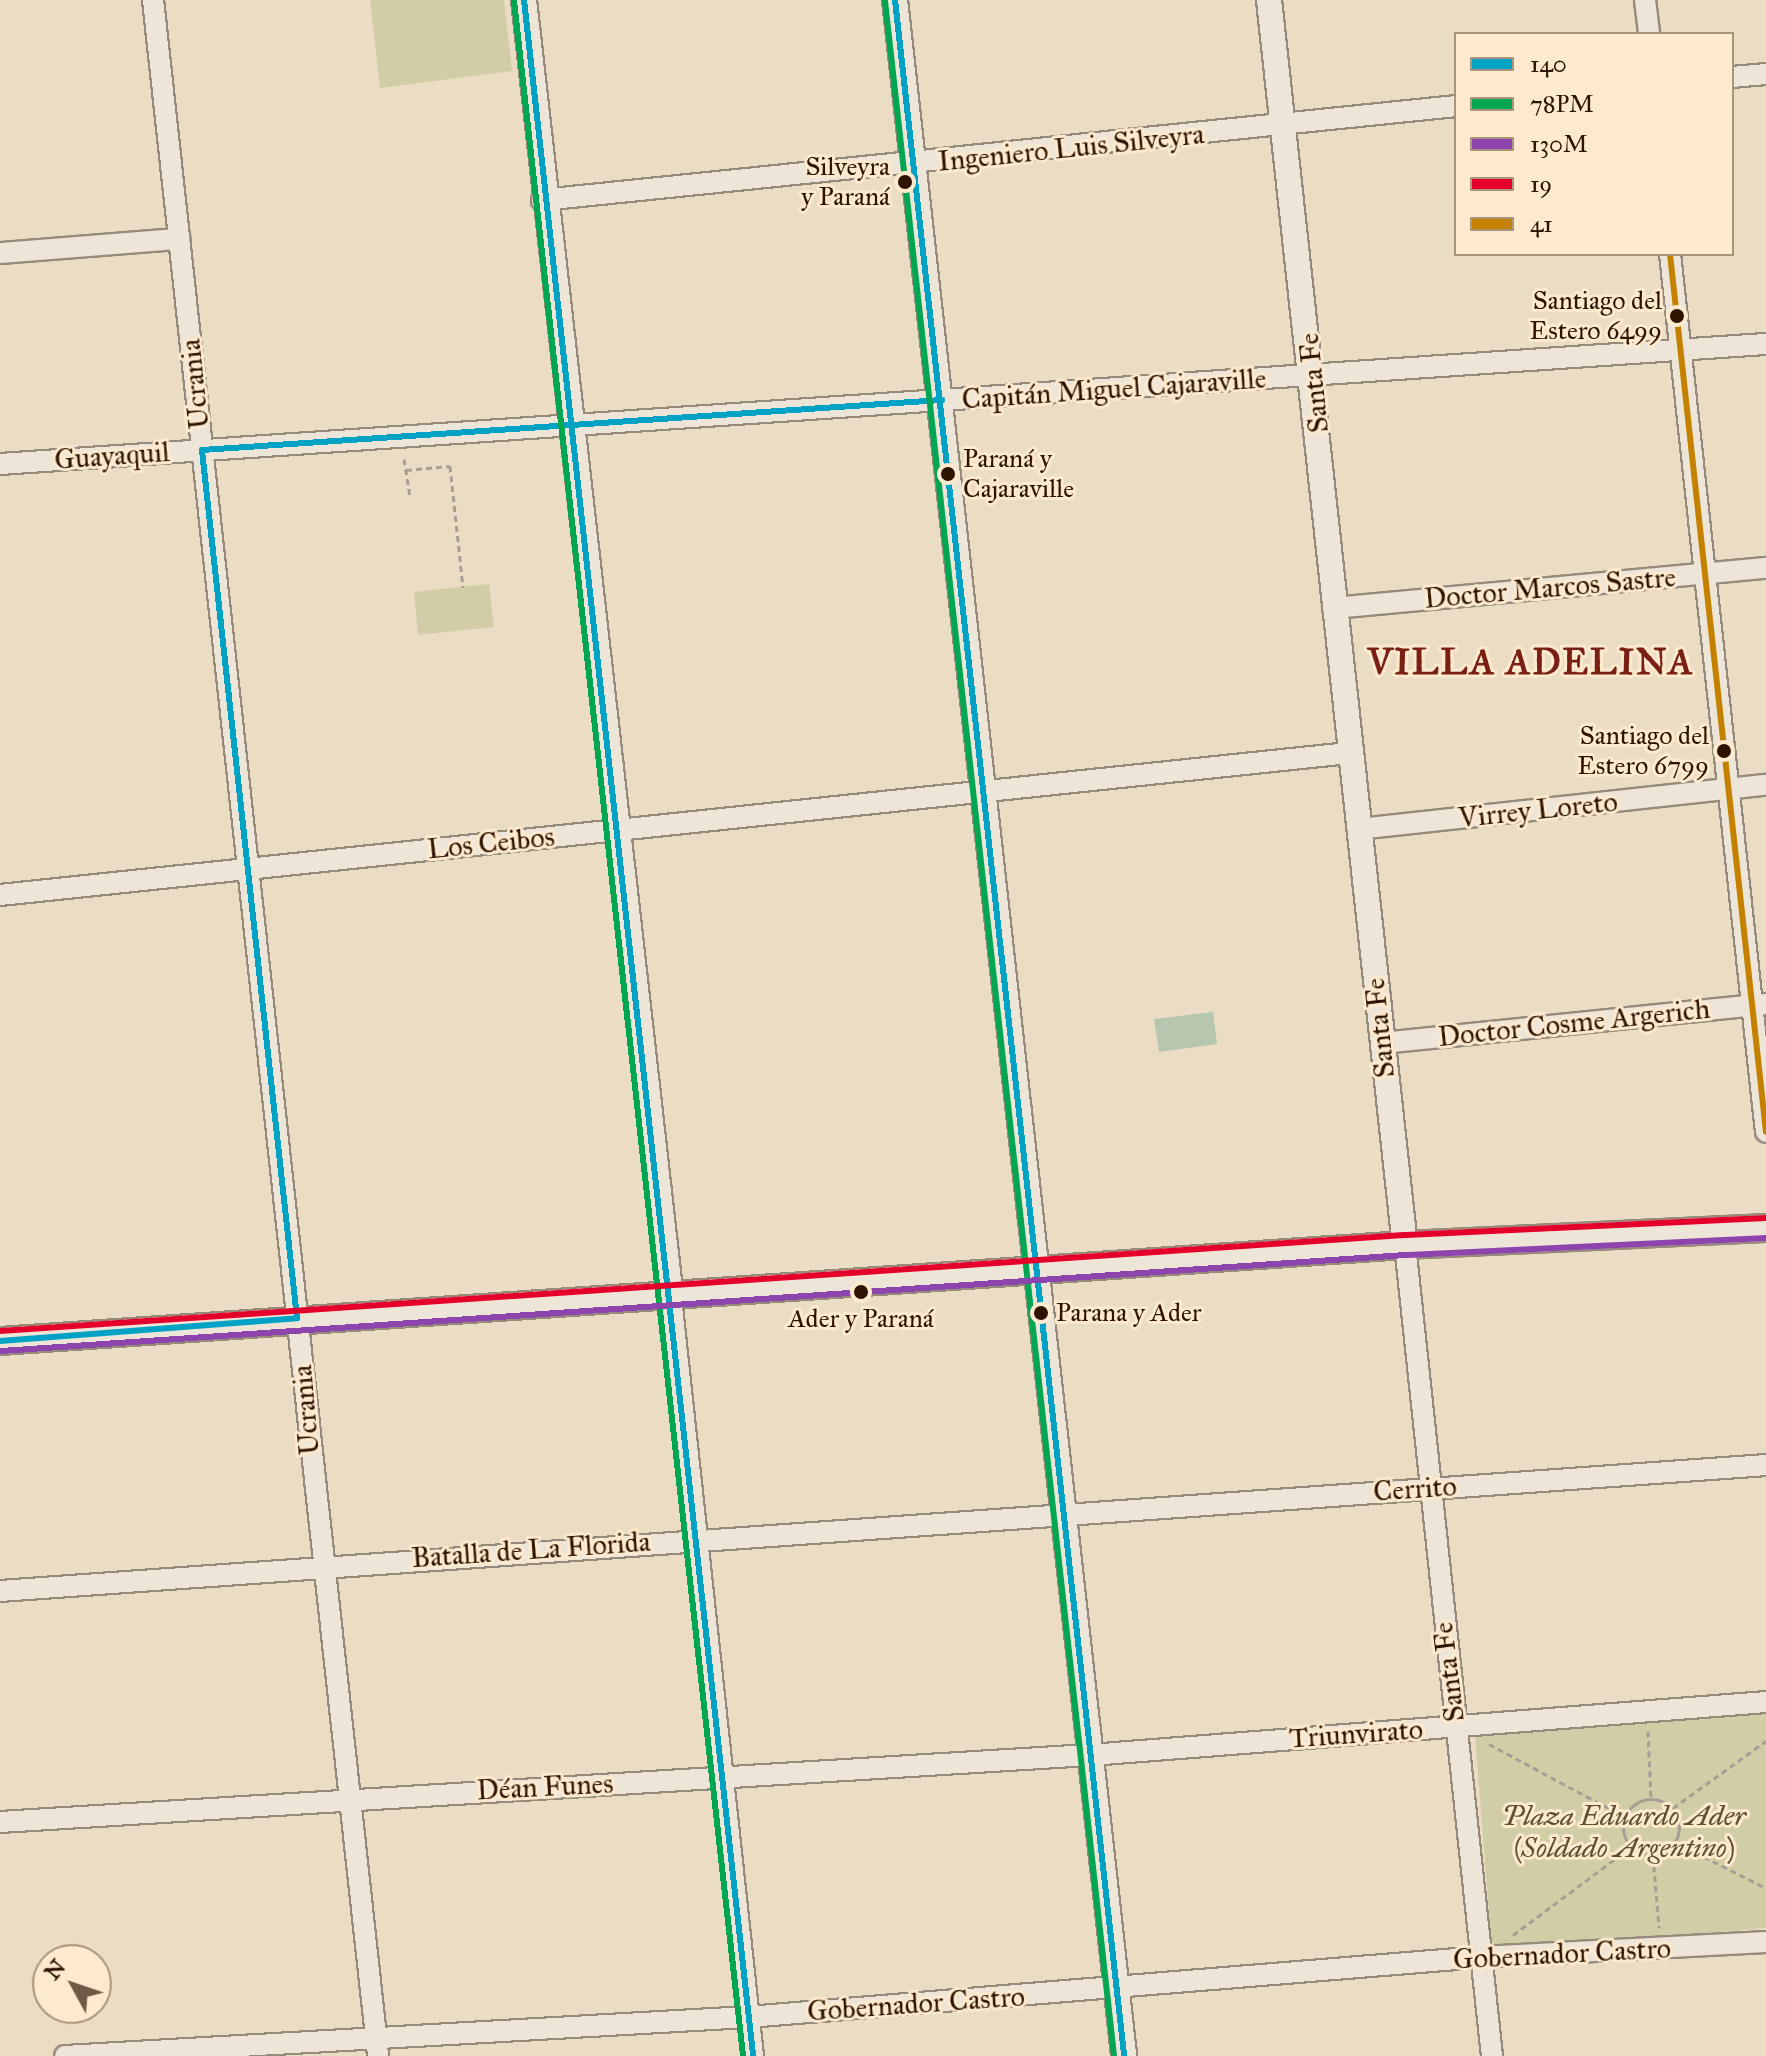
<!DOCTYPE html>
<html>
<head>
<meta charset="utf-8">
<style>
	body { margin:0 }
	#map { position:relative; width:1766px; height:2056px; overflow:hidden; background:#ebdcc4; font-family:"IM FELL Great Primer",serif }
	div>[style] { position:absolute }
	.green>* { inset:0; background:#d1cea7 }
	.water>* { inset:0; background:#b7c6af }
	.path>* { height:3px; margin-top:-1.5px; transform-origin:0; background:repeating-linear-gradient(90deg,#a79e94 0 6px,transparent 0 10px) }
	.path>.ring { margin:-1.5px; padding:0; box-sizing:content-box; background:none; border:3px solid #a79e94; border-radius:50% }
	.roads { filter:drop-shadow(2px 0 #968a7a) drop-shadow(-2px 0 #968a7a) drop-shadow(0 2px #968a7a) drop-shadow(0 -2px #968a7a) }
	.minor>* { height:20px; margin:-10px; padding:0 10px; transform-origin:10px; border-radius:10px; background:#eee5d9 }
	.tertiary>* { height:24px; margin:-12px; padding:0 12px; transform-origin:12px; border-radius:12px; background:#eee5d9 }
	.secondary>* { height:26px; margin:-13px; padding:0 13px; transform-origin:13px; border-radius:13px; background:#eee5d9 }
	.bus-1>* { height:6px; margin:-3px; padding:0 3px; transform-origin:3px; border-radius:3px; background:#02a2c4 }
	.bus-2>* { height:6px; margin:-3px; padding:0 3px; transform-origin:3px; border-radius:3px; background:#00a651 }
	.bus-3>* { height:6px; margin:-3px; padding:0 3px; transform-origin:3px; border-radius:3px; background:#8e44ad }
	.bus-4>* { height:6px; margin:-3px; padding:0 3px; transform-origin:3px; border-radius:3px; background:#e4002b }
	.bus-5>* { height:6px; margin:-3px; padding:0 3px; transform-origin:3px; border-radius:3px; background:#c48100 }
	.dots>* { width:22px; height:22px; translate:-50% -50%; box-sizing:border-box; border:4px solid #fdeace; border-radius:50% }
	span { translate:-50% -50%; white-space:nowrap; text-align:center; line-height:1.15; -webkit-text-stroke:6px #fdeace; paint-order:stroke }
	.bus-label { font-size:26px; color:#2d1300 }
	.right { translate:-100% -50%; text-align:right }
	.left { translate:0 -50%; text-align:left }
	.street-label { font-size:28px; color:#2d1300 }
	.park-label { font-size:28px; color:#5f5032; font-style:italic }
	.district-label { font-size:36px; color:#7a1f14; font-weight:700; letter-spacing:2px }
	.legend { position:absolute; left:1454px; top:32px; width:280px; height:224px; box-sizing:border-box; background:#fdeace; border:2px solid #aa947c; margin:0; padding:10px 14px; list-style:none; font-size:24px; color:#2d1300 }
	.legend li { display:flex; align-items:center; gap:16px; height:40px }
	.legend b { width:40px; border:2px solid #aa947c }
	.north { position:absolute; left:32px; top:1944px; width:80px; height:80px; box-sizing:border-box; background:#fdeace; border:2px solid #aa947c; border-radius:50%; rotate:310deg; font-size:22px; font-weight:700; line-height:32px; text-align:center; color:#2d1300 }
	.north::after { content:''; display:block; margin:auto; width:28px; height:36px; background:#705945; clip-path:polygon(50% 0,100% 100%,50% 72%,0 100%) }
</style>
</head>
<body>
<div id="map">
	<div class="green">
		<i style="clip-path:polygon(370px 0,504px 0,512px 71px,380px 88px)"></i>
		<i style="clip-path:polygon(489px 584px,494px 627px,418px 635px,414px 592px)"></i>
		<i style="clip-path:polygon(1766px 1711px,1766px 1928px,1492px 1951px,1475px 1736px)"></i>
	</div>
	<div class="water">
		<i style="clip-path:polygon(1213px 1012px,1217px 1044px,1159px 1052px,1154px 1019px)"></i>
	</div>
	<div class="path">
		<i style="left:404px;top:459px;width:36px;rotate:81deg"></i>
		<i style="left:406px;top:470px;width:44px;rotate:-5.2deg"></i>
		<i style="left:450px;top:466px;width:122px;rotate:83.9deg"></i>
		<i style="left:1648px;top:1731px;width:68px;rotate:87.5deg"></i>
		<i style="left:1489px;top:1744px;width:154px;rotate:28.2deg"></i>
		<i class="ring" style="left:1623px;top:1799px;width:53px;height:53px"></i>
		<i style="left:1673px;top:1808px;width:115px;rotate:-35.8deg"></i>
		<i style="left:1677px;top:1843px;width:100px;rotate:26.8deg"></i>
		<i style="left:1653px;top:1856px;width:72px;rotate:85.2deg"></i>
		<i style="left:1513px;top:1935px;width:147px;rotate:-36.7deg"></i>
	</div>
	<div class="roads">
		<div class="minor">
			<i style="left:153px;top:0;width:2068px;rotate:83.75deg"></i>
			<i style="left:1645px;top:0;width:34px;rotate:83deg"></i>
			<i style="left:1732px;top:77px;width:34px;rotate:-5deg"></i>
			<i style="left:542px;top:200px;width:919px;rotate:-5.87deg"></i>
			<i style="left:0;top:253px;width:180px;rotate:-4.5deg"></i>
			<i style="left:1670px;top:254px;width:883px;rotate:83.76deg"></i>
			<i style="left:0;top:464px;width:1770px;rotate:-3.89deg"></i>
			<i style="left:1333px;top:608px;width:435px;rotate:-5.3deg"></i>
			<i style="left:1358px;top:829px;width:410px;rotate:-6.2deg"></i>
			<i style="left:0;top:895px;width:1356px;rotate:-6.01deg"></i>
			<i style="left:1382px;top:1043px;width:386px;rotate:-5.8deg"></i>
			<i style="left:1405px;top:1245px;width:816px;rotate:83.88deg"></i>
			<i style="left:671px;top:1298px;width:762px;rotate:83.83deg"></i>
			<i style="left:0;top:1591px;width:1770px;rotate:-4.08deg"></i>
			<i style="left:0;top:1822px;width:1092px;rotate:-3.52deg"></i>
			<i style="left:1090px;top:1755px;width:678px;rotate:-4.48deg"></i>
			<i style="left:65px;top:2056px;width:684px;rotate:-3.27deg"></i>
			<i style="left:748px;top:2017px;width:735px;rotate:-4.68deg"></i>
			<i style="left:1481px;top:1957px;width:285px;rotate:-3deg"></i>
		</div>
		<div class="tertiary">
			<i style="left:524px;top:0;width:1306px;rotate:83.54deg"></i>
			<i style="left:895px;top:0;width:2069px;rotate:83.64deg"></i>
			<i style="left:1269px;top:0;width:1252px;rotate:83.77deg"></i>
		</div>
		<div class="secondary">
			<i style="left:0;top:1341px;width:1408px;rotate:-3.91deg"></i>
			<i style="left:1405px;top:1245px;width:361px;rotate:-2.7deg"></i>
		</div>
	</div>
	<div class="bus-1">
		<i style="left:524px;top:0;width:2069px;rotate:83.64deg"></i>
		<i style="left:895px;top:0;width:2069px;rotate:83.64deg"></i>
		<i style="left:0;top:1341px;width:298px;rotate:-4.4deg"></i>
		<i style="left:297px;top:1318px;width:873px;rotate:-96.25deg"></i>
		<i style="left:202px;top:450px;width:742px;rotate:-3.87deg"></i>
	</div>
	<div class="bus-2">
		<i style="left:514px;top:1px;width:2068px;rotate:83.64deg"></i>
		<i style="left:885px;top:1px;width:2068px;rotate:83.64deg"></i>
	</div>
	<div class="bus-3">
		<i style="left:1px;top:1351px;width:1408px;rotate:-3.91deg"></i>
		<i style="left:1406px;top:1255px;width:360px;rotate:-2.7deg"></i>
	</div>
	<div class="bus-4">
		<i style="left:0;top:1331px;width:1407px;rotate:-3.91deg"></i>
		<i style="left:1404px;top:1235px;width:362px;rotate:-2.7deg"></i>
	</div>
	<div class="bus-5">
		<i style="left:1670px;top:254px;width:883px;rotate:83.76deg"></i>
	</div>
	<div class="dots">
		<i style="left:905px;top:182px;background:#2d1300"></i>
		<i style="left:1677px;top:316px;background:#2d1300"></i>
		<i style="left:948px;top:474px;background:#2d1300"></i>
		<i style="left:1724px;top:751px;background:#2d1300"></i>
		<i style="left:861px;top:1292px;background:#2d1300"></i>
		<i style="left:1041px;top:1313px;background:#2d1300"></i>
	</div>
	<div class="bus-label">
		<span class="right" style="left:890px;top:182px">Silveyra<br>y Paraná</span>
		<span class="right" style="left:1662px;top:316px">Santiago del<br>Estero 6499</span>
		<span class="left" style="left:963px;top:474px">Paraná y<br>Cajaraville</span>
		<span class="right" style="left:1709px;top:751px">Santiago del<br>Estero 6799</span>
		<span class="left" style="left:1056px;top:1313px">Parana y Ader</span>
		<span style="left:861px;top:1319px">Ader y Paraná</span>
	</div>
	<div class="street-label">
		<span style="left:1071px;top:148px;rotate:-6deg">Ingeniero Luis Silveyra</span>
		<span style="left:1314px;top:383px;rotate:-96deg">Santa Fe</span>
		<span style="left:195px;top:384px;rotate:-96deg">Ucrania</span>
		<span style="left:1114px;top:389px;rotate:-4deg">Capitán Miguel Cajaraville</span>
		<span style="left:112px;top:456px;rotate:-4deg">Guayaquil</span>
		<span style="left:1550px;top:588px;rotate:-5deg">Doctor Marcos Sastre</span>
		<span style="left:1538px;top:810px;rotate:-6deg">Virrey Loreto</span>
		<span style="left:491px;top:843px;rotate:-6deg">Los Ceibos</span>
		<span style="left:1574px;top:1023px;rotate:-6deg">Doctor Cosme Argerich</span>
		<span style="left:1380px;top:1028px;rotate:-96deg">Santa Fe</span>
		<span style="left:306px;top:1410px;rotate:-95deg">Ucrania</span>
		<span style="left:1415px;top:1489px;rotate:-4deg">Cerrito</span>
		<span style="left:531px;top:1550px;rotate:-4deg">Batalla de La Florida</span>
		<span style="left:1449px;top:1672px;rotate:-97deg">Santa Fe</span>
		<span style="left:1356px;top:1734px;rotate:-4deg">Triunvirato</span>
		<span style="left:545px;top:1787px;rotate:-3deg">Déan Funes</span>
		<span style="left:1562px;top:1954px;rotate:-3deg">Gobernador Castro</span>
		<span style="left:916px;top:2004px;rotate:-4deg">Gobernador Castro</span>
	</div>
	<div class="park-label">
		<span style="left:1624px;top:1832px">Plaza Eduardo Ader<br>(Soldado Argentino)</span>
	</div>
	<div class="district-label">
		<span style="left:1531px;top:663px">VILLA ADELINA</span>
	</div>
	<ul class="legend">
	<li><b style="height:10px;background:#02a2c4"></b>140</li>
	<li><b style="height:10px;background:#00a651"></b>78PM</li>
	<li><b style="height:10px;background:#8e44ad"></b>130M</li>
	<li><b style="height:10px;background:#e4002b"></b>19</li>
	<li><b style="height:10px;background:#c48100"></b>41</li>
	</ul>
	<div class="north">N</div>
</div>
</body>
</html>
